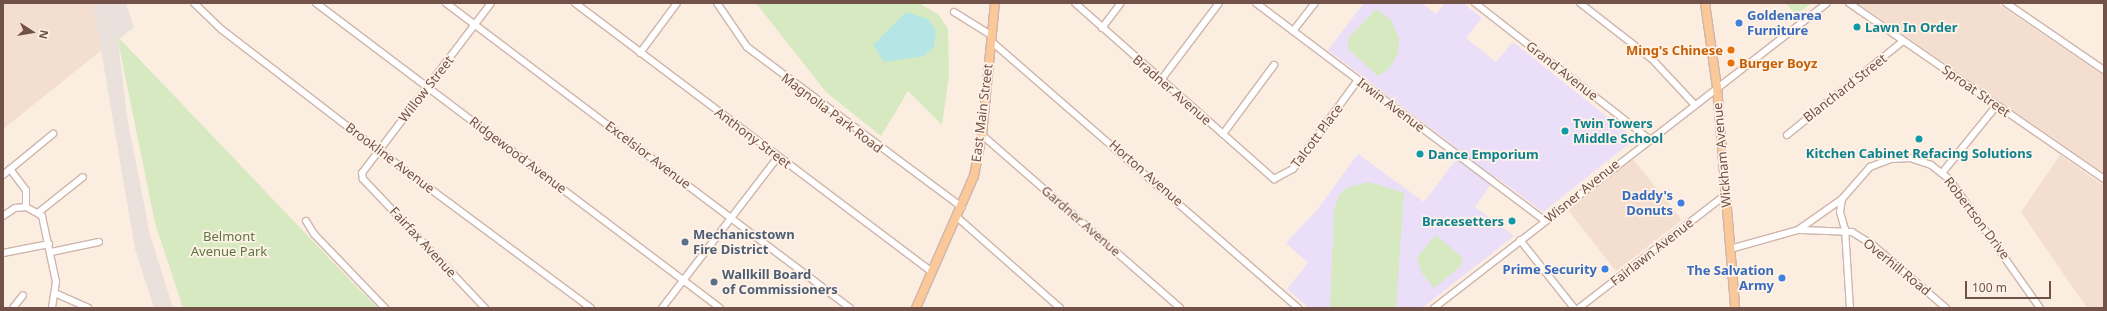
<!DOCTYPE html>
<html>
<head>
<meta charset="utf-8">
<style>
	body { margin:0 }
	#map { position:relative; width:2107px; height:311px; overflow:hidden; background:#fcede1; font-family:"Noto Sans",sans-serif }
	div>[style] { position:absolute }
	.residential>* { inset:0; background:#f3decf }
	.industrial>* { inset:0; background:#eae1dc }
	.education>* { inset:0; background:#eadef8 }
	.green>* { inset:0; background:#d6e9c0 }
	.water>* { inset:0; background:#b6e5e5 }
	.roads { filter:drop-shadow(1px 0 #cfb5ab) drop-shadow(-1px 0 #cfb5ab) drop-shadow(0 1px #cfb5ab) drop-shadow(0 -1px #cfb5ab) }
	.minor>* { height:6px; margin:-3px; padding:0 3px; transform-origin:3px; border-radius:3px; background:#fff }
	.major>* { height:8px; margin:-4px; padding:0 4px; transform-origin:4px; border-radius:4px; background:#fbc899 }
	.dots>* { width:11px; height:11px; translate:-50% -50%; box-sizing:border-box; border:2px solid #fff2e7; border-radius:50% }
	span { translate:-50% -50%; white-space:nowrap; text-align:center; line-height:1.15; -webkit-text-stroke:3.5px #fff2e7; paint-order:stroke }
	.shop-label { font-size:13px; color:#366cbe; font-weight:700 }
	.left { translate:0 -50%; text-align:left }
	.right { translate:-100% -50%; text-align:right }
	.culture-label { font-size:13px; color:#0d838f; font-weight:700 }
	.food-label { font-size:13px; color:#c56008; font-weight:700 }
	.street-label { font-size:13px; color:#725148 }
	.service-label { font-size:13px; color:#4e5e75; font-weight:700 }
	.park-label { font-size:13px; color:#597841 }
	.frame { position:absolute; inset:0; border:4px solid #725148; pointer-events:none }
	.north { position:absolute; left:12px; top:12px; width:40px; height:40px; -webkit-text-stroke:3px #fff2e7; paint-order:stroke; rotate:102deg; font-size:11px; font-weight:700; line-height:16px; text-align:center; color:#725148 }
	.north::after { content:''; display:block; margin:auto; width:14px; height:18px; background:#725148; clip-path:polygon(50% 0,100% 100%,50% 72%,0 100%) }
	.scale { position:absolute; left:1965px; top:281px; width:86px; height:18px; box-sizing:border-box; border:2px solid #725148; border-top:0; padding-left:5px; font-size:12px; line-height:14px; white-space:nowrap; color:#725148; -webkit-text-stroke:3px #fff2e7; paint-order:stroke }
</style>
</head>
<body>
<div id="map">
	<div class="residential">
		<i style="clip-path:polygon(3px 3px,94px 3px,102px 50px,3px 129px)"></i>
		<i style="clip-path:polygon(1858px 3px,1997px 3px,2104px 76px,2104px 173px)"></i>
		<i style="clip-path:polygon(2060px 155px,2104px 186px,2104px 308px,2087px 308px,2021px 212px)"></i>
		<i style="clip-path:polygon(1633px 159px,1682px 220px,1616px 271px,1568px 210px)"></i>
	</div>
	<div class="industrial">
		<i style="clip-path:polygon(93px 3px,126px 3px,134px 27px,118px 40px,127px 117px,150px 235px,173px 308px,154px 308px,135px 249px)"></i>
	</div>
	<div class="education">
		<i style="clip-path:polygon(1364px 3px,1422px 3px,1436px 14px,1445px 3px,1463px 3px,1482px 18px,1466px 38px,1496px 62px,1513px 42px,1635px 139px,1543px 212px,1496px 177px,1475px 207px,1514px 236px,1422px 308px,1309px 308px,1287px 289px,1308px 263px,1286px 243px,1317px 210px,1358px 154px,1424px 202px,1462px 152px,1328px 50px)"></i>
	</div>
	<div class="green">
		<i style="clip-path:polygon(756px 3px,919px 3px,939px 15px,948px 29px,949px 75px,942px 125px,908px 91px,881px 136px,826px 92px)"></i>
		<i style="clip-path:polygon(1786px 3px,1812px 3px,1795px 15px)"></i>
		<i style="clip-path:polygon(1376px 9px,1391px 20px,1399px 38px,1398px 54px,1389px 69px,1378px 76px,1348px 49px,1349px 37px)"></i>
		<i style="clip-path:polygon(117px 36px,350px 280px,378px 308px,183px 308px,155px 223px)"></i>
		<i style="clip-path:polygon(1369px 182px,1404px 193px,1396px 308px,1330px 308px,1334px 211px,1339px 195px,1346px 188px)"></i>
		<i style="clip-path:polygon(1436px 235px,1463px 258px,1461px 266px,1434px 288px,1422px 273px,1417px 257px)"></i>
	</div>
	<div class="water">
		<i style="clip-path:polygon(906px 12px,928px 19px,936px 31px,934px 47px,924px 56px,884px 62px,873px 45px)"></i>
	</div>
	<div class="roads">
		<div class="minor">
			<i style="left:194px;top:3px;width:37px;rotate:44deg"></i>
			<i style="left:221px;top:29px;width:198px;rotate:37.6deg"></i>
			<i style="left:378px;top:150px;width:265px;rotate:36.6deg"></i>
			<i style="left:316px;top:3px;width:506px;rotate:37.05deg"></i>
			<i style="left:446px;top:3px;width:506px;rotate:37.05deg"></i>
			<i style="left:575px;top:3px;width:447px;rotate:37deg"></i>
			<i style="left:717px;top:3px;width:53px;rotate:55.7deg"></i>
			<i style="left:747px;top:47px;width:268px;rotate:36.7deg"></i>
			<i style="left:1075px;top:3px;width:266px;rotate:41.5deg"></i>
			<i style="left:1274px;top:179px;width:21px;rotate:-28deg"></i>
			<i style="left:1293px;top:169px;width:110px;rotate:-53.9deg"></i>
			<i style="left:1256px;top:3px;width:362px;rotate:37deg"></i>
			<i style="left:1475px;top:3px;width:219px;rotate:38deg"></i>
			<i style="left:1580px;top:3px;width:91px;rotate:37.9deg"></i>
			<i style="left:1652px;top:59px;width:62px;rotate:47deg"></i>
			<i style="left:1849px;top:3px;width:310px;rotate:34.6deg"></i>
			<i style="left:2006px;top:3px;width:119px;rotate:34.4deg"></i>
			<i style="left:954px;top:12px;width:44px;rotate:31.9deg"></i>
			<i style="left:1102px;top:28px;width:31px;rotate:-53deg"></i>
			<i style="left:1293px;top:31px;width:36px;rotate:-52deg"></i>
			<i style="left:991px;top:41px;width:407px;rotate:41deg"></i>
			<i style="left:640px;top:53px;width:62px;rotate:-53.5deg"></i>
			<i style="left:1161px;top:80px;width:96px;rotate:-53deg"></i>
			<i style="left:1223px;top:134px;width:86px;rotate:-53.5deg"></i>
			<i style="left:982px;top:135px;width:263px;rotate:41.1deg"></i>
			<i style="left:1787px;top:135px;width:149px;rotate:-39deg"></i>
			<i style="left:10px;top:169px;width:26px;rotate:53deg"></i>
			<i style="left:26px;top:190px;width:17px;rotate:90deg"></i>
			<i style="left:1942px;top:173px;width:87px;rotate:-51deg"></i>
			<i style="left:3px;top:175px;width:65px;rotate:-39.4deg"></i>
			<i style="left:1842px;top:199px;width:13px;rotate:99deg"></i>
			<i style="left:1840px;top:212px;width:18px;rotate:74deg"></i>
			<i style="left:1845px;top:229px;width:79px;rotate:86.4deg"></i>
			<i style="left:39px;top:212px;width:56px;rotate:-38.5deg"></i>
			<i style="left:3px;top:216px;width:14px;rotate:-34deg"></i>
			<i style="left:15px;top:208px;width:11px;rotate:-5deg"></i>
			<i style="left:26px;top:207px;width:18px;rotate:29deg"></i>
			<i style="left:42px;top:216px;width:67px;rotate:78deg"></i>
			<i style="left:56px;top:282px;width:26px;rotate:99deg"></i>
			<i style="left:958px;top:218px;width:136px;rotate:41.4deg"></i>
			<i style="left:306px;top:221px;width:15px;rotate:58deg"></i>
			<i style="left:314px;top:234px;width:103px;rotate:46.2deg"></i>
			<i style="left:1802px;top:230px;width:50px;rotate:2.3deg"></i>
			<i style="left:1852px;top:232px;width:26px;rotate:32deg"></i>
			<i style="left:1874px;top:246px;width:95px;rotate:40.7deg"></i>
			<i style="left:1520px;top:240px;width:87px;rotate:51.5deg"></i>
			<i style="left:1730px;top:249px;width:71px;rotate:-15.6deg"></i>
			<i style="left:1798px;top:230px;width:54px;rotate:-35.2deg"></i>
			<i style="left:1842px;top:199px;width:43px;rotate:-48.8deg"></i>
			<i style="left:1870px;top:167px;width:22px;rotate:-21deg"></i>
			<i style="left:1891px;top:159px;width:19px;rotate:-3deg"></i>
			<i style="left:1910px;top:158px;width:22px;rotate:18deg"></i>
			<i style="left:1931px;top:165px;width:23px;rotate:38deg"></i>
			<i style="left:1949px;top:179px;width:158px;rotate:54.8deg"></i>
			<i style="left:51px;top:252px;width:49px;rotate:-11.8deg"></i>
			<i style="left:3px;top:253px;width:47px;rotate:-11.1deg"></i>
			<i style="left:57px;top:294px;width:34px;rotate:24deg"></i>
			<i style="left:13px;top:308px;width:16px;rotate:-52deg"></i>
			<i style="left:485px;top:308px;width:178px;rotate:-133.4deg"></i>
			<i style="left:363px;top:179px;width:6px;rotate:-99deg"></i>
			<i style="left:362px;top:173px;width:213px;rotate:-52.8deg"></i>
			<i style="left:662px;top:308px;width:190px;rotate:-52.5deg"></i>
			<i style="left:1434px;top:308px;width:497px;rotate:-37.8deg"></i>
			<i style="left:1579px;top:308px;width:185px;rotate:-37.7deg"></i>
		</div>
		<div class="major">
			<i style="left:1705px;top:3px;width:85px;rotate:81.9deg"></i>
			<i style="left:1717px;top:87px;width:222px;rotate:85.3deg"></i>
			<i style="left:916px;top:308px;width:144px;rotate:-66.3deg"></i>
			<i style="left:974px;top:176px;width:42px;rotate:-79deg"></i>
			<i style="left:982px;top:135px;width:133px;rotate:-84.4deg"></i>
		</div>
	</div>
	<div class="dots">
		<i style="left:1739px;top:23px;background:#3f7fe0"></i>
		<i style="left:1857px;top:27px;background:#0f9aa8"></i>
		<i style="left:1731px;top:50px;background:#e8710a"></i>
		<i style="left:1731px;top:63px;background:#e8710a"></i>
		<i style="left:1565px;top:131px;background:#0f9aa8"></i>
		<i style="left:1919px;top:139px;background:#0f9aa8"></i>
		<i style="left:1420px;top:154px;background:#0f9aa8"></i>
		<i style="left:1681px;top:203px;background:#3f7fe0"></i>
		<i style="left:1512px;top:221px;background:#0f9aa8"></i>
		<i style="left:685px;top:242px;background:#5c6f8a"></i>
		<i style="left:1605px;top:269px;background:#3f7fe0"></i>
		<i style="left:1782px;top:278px;background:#3f7fe0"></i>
		<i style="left:714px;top:282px;background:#5c6f8a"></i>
	</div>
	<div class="shop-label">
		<span class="left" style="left:1747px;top:23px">Goldenarea<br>Furniture</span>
		<span class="right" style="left:1673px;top:203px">Daddy's<br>Donuts</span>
		<span class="right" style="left:1597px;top:269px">Prime Security</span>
		<span class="right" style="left:1774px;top:278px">The Salvation<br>Army</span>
	</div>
	<div class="culture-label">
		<span class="left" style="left:1865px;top:27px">Lawn In Order</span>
		<span class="left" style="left:1573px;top:131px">Twin Towers<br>Middle School</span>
		<span style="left:1919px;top:153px">Kitchen Cabinet Refacing Solutions</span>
		<span class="left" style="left:1428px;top:154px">Dance Emporium</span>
		<span class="right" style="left:1504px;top:221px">Bracesetters</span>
	</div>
	<div class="food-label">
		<span class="right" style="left:1723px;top:50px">Ming's Chinese</span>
		<span class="left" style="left:1739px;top:63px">Burger Boyz</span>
	</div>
	<div class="street-label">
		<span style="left:1562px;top:71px;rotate:38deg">Grand Avenue</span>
		<span style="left:1845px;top:88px;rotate:-38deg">Blanchard Street</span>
		<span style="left:426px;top:89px;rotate:-52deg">Willow Street</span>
		<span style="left:1172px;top:90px;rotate:41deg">Bradner Avenue</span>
		<span style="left:1976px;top:91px;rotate:35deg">Sproat Street</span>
		<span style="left:1391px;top:105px;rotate:37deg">Irwin Avenue</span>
		<span style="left:832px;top:113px;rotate:37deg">Magnolia Park Road</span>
		<span style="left:982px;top:113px;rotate:-83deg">East Main Street</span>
		<span style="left:1317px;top:136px;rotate:-53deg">Talcott Place</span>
		<span style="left:753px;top:138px;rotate:37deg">Anthony Street</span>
		<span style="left:518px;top:155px;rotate:37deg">Ridgewood Avenue</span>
		<span style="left:648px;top:155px;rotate:37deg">Excelsior Avenue</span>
		<span style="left:1722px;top:155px;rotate:-95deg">Wickham Avenue</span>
		<span style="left:390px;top:158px;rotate:37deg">Brookline Avenue</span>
		<span style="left:1146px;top:173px;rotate:41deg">Horton Avenue</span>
		<span style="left:1582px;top:191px;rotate:-39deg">Wisner Avenue</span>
		<span style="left:1977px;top:218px;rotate:53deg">Robertson Drive</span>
		<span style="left:1081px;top:221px;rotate:41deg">Gardner Avenue</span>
		<span style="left:423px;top:242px;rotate:47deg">Fairfax Avenue</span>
		<span style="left:1652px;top:252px;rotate:-38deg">Fairlawn Avenue</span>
		<span style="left:1897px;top:267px;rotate:39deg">Overhill Road</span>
	</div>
	<div class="service-label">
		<span class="left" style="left:693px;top:242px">Mechanicstown<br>Fire District</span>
		<span class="left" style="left:722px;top:282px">Wallkill Board<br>of Commissioners</span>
	</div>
	<div class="park-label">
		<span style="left:229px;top:244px">Belmont<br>Avenue Park</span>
	</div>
	<div class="frame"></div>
	<div class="north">N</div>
	<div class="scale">100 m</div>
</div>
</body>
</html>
